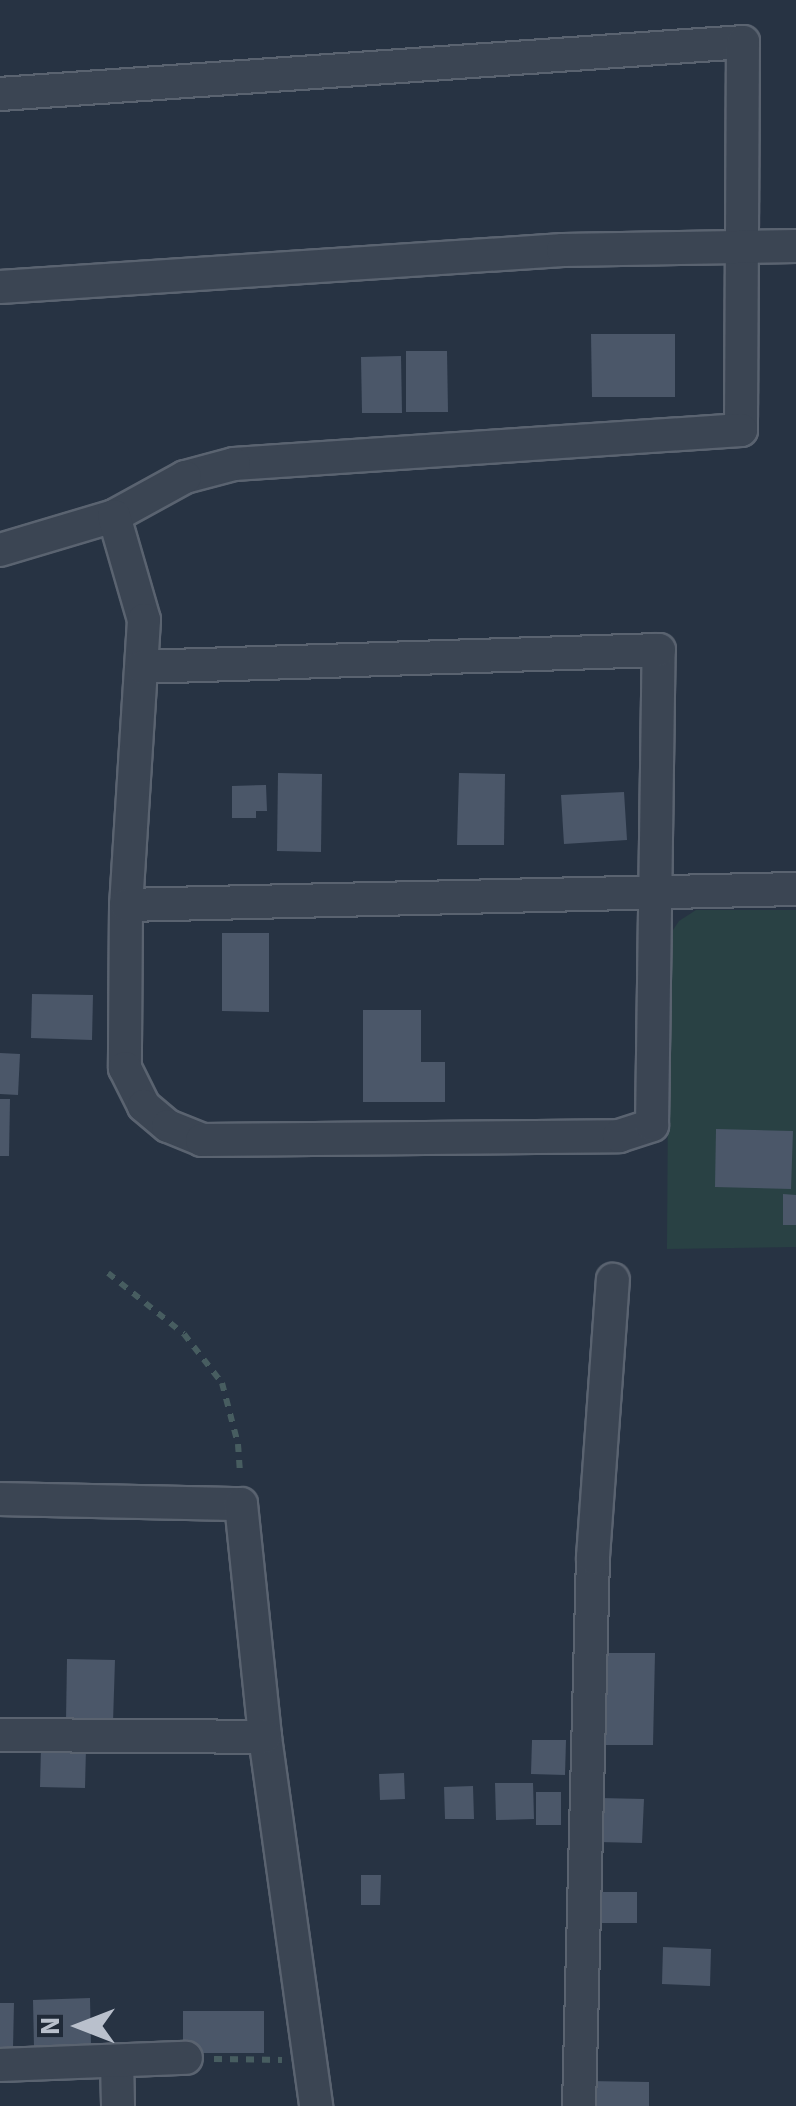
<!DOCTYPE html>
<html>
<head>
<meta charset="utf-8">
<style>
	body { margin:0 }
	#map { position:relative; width:796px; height:2106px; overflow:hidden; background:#273343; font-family:"Source Sans 3",sans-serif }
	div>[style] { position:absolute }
	.green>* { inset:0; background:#294144 }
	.building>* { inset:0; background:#4b5769 }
	.path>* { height:6px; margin-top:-3px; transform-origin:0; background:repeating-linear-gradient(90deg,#475d60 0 8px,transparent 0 16px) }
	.roads { filter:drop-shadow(2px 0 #5a6370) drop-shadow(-2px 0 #5a6370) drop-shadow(0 2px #5a6370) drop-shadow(0 -2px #5a6370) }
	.minor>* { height:32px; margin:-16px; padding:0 16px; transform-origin:16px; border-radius:16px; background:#3b4553 }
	span { translate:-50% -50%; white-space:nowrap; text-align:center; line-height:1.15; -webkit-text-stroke:8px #202a38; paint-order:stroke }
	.north { position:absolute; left:30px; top:1976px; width:100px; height:100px; -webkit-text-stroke:8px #202a38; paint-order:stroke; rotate:270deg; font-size:28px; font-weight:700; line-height:40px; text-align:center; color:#b9c0cc }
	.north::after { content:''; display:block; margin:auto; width:35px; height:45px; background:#b9c0cc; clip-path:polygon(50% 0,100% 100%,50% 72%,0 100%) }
</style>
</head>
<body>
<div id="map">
	<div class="green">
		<i style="clip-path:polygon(696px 910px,796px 910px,796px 1247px,667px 1249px,669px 936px,679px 921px)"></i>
	</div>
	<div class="building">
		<i style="clip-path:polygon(591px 334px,675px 334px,675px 397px,592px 397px)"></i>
		<i style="clip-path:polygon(406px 351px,447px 351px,448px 412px,406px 412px)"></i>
		<i style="clip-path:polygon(401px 356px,402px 413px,362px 413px,361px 357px)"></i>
		<i style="clip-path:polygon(278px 773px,322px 774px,321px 852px,277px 851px)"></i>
		<i style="clip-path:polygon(459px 773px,505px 774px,504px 845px,457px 845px)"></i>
		<i style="clip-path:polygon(266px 785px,267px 811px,256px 811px,256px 818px,232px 818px,232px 786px)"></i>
		<i style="clip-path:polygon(624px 792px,627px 840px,564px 844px,561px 795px)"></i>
		<i style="clip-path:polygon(222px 933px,269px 933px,269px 1012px,222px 1011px)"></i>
		<i style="clip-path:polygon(32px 994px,93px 995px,92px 1040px,31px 1038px)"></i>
		<i style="clip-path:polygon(363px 1010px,421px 1010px,421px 1062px,445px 1062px,445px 1102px,363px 1102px)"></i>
		<i style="clip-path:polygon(0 1053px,20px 1054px,18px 1095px,0 1094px)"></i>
		<i style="clip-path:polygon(0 1099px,10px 1099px,9px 1156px,0 1156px)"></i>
		<i style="clip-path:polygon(716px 1129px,793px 1131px,791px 1189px,715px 1187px)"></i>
		<i style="clip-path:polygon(783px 1194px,796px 1195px,796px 1225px,783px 1225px)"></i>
		<i style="clip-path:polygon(605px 1653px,655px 1653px,653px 1745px,605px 1745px)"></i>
		<i style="clip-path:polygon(67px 1659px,115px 1660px,113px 1722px,66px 1721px)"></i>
		<i style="clip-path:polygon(532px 1740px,566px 1740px,565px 1775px,531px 1774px)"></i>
		<i style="clip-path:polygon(41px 1748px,86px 1748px,85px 1788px,40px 1787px)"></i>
		<i style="clip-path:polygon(404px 1773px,405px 1799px,380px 1800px,379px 1774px)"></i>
		<i style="clip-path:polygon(495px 1783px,533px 1783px,534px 1819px,496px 1820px)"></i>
		<i style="clip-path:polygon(473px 1786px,474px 1819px,445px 1819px,444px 1787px)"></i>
		<i style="clip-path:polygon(536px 1792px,561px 1792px,561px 1825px,536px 1825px)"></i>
		<i style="clip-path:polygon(600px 1798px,644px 1799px,642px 1843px,598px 1842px)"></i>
		<i style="clip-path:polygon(361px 1875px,381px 1875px,380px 1905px,361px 1905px)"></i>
		<i style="clip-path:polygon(600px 1892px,637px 1892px,637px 1923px,600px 1923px)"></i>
		<i style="clip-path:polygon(663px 1947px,711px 1949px,710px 1986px,662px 1984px)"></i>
		<i style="clip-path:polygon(90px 1998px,91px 2046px,34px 2048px,33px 2000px)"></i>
		<i style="clip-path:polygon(0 2003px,14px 2003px,13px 2048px,0 2047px)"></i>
		<i style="clip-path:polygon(183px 2011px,264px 2011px,264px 2053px,183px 2053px)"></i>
		<i style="clip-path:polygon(588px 2081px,649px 2082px,649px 2106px,588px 2106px)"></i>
	</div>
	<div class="path">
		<i style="left:108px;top:1273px;width:97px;rotate:38.8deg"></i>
		<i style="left:184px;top:1334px;width:62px;rotate:52.2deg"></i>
		<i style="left:222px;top:1383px;width:63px;rotate:75.3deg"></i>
		<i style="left:238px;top:1444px;width:31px;rotate:86deg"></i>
		<i style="left:214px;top:2059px;width:68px;rotate:0.8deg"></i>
	</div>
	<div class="roads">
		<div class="minor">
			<i style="left:0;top:94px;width:745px;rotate:-4deg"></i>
			<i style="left:743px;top:42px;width:388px;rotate:90.3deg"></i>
			<i style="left:741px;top:430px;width:508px;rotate:176.16deg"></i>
			<i style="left:234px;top:464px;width:51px;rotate:165.1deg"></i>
			<i style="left:185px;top:477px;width:81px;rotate:151.2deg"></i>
			<i style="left:114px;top:516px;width:119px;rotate:163.4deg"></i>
			<i style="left:0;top:287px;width:564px;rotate:-3.76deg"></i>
			<i style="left:563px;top:250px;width:233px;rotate:-1deg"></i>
			<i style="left:114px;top:516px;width:108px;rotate:73.9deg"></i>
			<i style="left:144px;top:620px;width:286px;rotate:93.6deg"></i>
			<i style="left:126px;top:905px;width:163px;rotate:90.4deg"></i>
			<i style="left:125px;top:1068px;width:42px;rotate:63.4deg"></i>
			<i style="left:144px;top:1106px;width:31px;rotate:40deg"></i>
			<i style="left:168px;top:1126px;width:37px;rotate:22deg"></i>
			<i style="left:202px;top:1140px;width:417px;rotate:-0.5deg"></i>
			<i style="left:619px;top:1136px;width:35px;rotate:-18deg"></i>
			<i style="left:652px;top:1125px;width:475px;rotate:-89.2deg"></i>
			<i style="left:659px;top:650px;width:517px;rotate:178.12deg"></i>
			<i style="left:126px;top:905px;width:670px;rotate:-1.37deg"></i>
			<i style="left:0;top:1499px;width:241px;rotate:1.2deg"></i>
			<i style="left:241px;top:1504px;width:234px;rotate:84.1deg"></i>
			<i style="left:265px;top:1737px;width:373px;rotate:82.1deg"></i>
			<i style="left:0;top:1735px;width:265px;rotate:0.4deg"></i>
			<i style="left:117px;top:2061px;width:45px;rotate:88.7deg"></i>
			<i style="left:0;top:2065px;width:186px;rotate:-2.2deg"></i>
			<i style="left:579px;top:2106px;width:549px;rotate:-88.54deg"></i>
			<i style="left:593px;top:1557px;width:278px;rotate:-85.9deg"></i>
		</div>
	</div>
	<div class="north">N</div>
</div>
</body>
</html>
